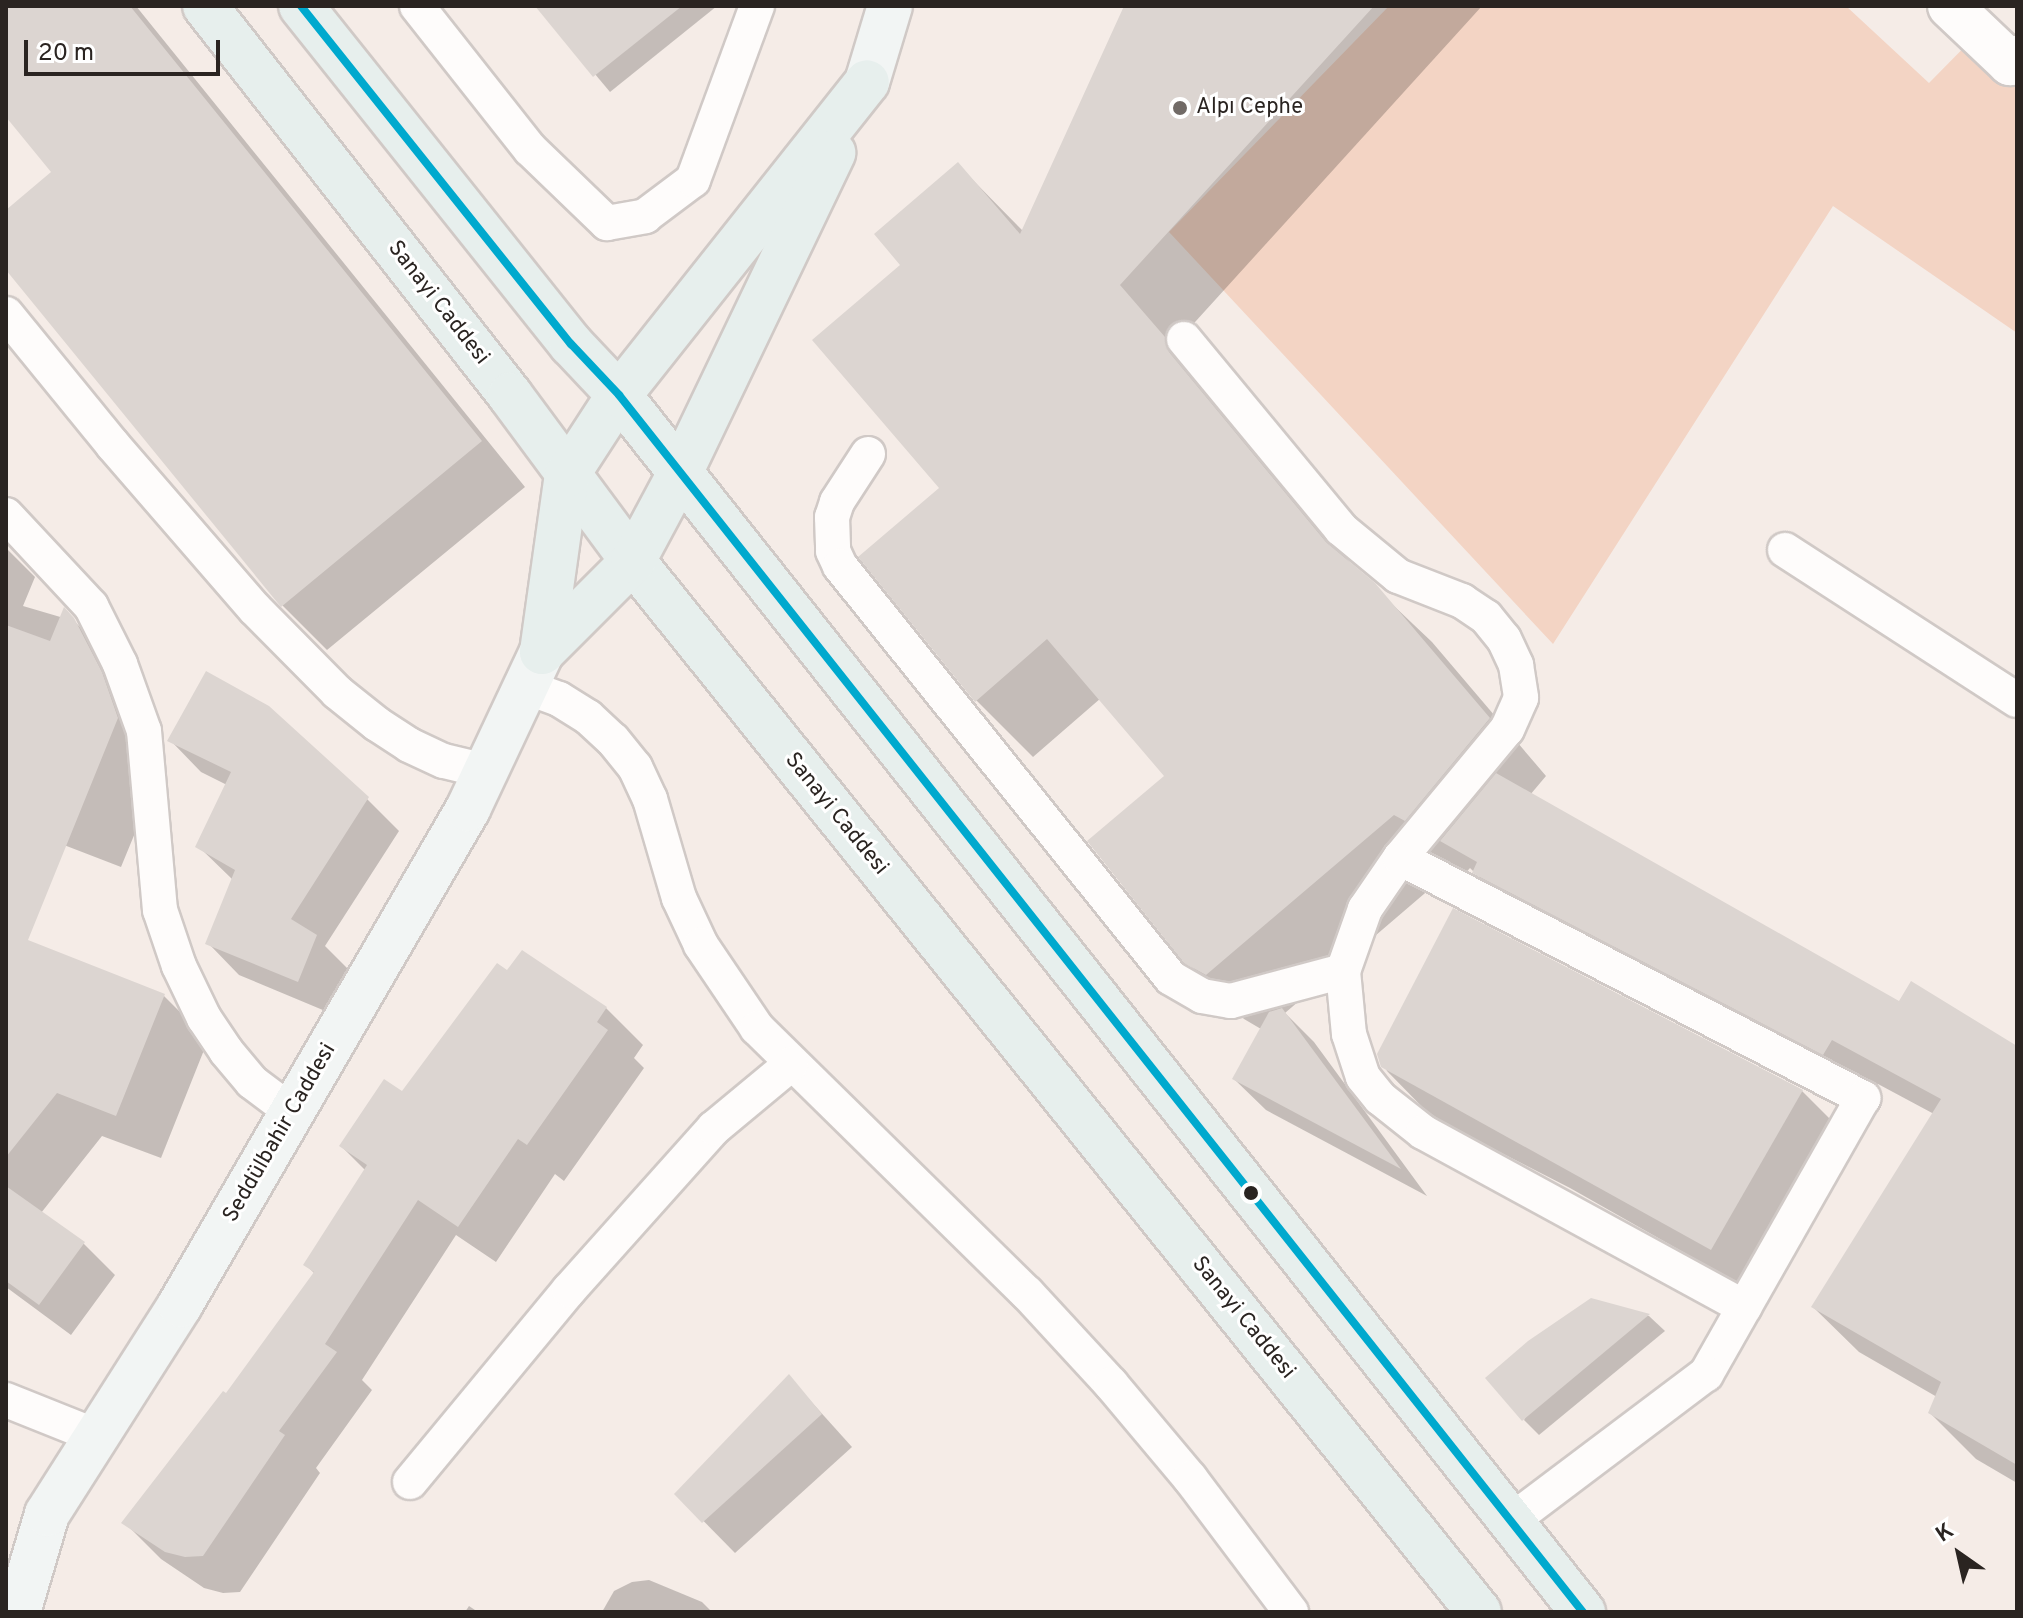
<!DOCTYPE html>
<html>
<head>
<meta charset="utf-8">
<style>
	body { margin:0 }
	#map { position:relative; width:2023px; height:1618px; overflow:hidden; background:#f5ece7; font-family:Overpass,sans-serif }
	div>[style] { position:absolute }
	.green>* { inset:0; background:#f3d4c4 }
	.shadow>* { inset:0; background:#0003 }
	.building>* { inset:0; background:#dcd5d1 }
	.roads { filter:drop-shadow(2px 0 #d0c9c6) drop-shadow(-2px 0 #d0c9c6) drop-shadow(0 2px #d0c9c6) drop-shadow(0 -2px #d0c9c6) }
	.lane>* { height:34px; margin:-17px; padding:0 17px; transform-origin:17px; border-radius:17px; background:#fefcfb }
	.street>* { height:44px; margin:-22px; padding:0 22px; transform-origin:22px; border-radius:22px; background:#fefcfb }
	.secondary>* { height:44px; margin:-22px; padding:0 22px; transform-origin:22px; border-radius:22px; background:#f2f5f4 }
	.primary>* { height:44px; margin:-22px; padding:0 22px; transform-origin:22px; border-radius:22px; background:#e7efed }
	.bus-1>* { height:8px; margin:-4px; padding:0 4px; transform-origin:4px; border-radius:4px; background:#00a9ce }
	.dots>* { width:22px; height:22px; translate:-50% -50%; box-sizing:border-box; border:4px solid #fff; border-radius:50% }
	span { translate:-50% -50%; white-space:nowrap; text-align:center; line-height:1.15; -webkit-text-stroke:6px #fff; paint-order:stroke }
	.poi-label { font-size:22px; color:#2a2421 }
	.left { translate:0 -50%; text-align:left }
	.street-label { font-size:22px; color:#2a2421 }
	.frame { position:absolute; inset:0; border:8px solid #2a2421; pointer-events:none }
	.north { position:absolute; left:1919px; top:1514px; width:80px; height:80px; -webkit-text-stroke:6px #fff; paint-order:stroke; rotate:326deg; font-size:22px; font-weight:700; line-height:32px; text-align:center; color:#2a2421 }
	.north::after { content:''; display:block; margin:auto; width:28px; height:36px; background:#2a2421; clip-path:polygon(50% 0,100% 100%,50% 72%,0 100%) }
	.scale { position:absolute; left:24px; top:40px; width:196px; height:36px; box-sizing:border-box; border:4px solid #2a2421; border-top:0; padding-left:10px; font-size:24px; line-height:28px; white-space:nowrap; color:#2a2421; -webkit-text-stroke:6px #fff; paint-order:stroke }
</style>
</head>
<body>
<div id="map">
	<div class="green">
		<i style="clip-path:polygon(1389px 6px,1846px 6px,1929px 83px,1992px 19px,2017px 35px,2017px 333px,1833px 206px,1553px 644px,1169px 232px)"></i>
	</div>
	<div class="shadow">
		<i style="clip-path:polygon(6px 6px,136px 6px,525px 487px,327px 650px,283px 606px,6px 266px,6px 231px,192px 343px,6px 114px)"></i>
		<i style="clip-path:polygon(538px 6px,717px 6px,610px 92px)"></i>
		<i style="clip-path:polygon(1126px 6px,1482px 6px,1176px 343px,1225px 411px,1356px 570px,1432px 642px,1546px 776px,1530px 795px,1900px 1003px,2017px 1048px,2017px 1483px,1976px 1459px,1930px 1413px,1937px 1397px,1859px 1352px,1813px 1307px,1934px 1114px,1878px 1084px,1869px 1099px,1520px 918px,1470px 868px,1463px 876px,1452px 870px,1285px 1013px,1314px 1042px,1427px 1196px,1266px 1110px,1234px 1079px,1261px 1029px,1244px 1019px,1186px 961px,1167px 776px,1101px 698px,1033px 757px,976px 700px,942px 489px,958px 165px,1023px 231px)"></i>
		<i style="clip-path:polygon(6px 548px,35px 577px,23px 606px,74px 621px,120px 667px,163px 765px,121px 867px,38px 835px,6px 909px)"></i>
		<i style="clip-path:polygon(170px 740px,367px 799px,399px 831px,325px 946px,348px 969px,330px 1013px,239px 975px,208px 943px,233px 880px,198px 846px,227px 785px,201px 772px)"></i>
		<i style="clip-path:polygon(15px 937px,164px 996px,208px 1040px,161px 1158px,102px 1136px,41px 1213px,84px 1244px,115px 1275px,71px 1335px,6px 1287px,6px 966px)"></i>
		<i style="clip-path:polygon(508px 973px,606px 1008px,643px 1045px,634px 1058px,644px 1068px,564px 1181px,555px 1174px,496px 1262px,456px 1235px,362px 1380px,372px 1390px,316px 1468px,320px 1473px,240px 1592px,223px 1593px,204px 1588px,161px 1559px,124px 1522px,226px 1395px,315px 1274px,305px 1264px,366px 1171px,341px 1146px,402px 1094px)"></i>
		<i style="clip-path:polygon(1379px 1054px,1802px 1091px,1848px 1137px,1757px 1294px,1570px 1188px,1433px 1118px,1387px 1071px)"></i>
		<i style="clip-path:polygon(1591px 1300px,1649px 1316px,1665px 1331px,1539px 1435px,1524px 1420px)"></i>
		<i style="clip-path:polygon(789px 1377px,852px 1447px,735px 1553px,677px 1494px)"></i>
		<i style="clip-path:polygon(649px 1580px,702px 1602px,712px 1612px,602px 1612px,614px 1591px,632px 1582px)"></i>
		<i style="clip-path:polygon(469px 1606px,478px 1612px,465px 1612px)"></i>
	</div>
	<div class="building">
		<i style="clip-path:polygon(6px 6px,130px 6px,482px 441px,281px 607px,6px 270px,6px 210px,51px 172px,6px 117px)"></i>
		<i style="clip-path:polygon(535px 6px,682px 6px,593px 77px)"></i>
		<i style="clip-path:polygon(1124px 6px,1374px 6px,1120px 285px,1165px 337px,1169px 352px,1326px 542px,1375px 583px,1490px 718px,1405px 821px,1394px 815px,1206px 975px,1184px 963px,1087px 841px,1164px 776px,1047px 639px,975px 702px,858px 557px,939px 488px,812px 340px,900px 265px,874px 234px,958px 162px,1020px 234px)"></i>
		<i style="clip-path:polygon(64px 607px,74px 618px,102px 672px,118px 718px,28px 940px,165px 994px,116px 1116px,57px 1093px,6px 1157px,6px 625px,50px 641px)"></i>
		<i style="clip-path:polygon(206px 671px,269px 706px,369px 797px,291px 919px,317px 935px,298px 982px,205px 944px,235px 870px,195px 847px,231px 772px,167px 741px)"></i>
		<i style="clip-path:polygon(1496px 773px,1899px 1001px,1911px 981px,2017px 1046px,2017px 1465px,1928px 1413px,1941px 1382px,1811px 1307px,1941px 1099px,1832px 1040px,1823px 1055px,1472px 873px,1477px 862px,1440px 841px)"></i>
		<i style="clip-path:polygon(1453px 908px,1803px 1090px,1711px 1250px,1381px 1067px,1377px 1054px)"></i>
		<i style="clip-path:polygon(522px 950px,607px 1007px,597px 1022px,608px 1030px,527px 1145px,518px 1139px,458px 1227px,418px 1200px,325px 1344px,337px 1352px,279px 1431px,285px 1435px,203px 1556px,185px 1557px,165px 1552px,121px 1523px,223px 1391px,226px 1393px,314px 1272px,303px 1265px,367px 1165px,339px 1146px,384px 1079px,402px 1091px,497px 963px,507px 970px)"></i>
		<i style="clip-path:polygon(1282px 1008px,1401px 1169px,1232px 1079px,1269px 1012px)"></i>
		<i style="clip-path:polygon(6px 1186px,85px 1242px,39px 1305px,6px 1281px)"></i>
		<i style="clip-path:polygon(1591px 1298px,1650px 1314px,1522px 1421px,1485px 1378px,1528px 1341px)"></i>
		<i style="clip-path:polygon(789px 1374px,822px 1414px,702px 1523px,674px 1494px)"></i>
	</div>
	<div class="roads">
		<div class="lane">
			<i style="left:417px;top:6px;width:182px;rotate:51.7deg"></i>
			<i style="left:530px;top:149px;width:107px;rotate:43.9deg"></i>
			<i style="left:607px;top:223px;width:39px;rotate:-10deg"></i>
			<i style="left:645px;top:216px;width:60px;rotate:-36.9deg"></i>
			<i style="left:693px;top:180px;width:185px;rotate:-69.8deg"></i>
			<i style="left:6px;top:314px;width:168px;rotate:50.8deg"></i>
			<i style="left:112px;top:444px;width:218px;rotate:49.1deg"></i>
			<i style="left:255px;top:609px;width:117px;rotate:45.3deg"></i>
			<i style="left:337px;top:692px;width:51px;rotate:38.7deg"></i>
			<i style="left:377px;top:724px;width:38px;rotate:33deg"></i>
			<i style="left:409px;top:745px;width:38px;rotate:25deg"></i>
			<i style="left:444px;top:761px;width:43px;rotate:13.4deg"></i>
			<i style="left:1184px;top:339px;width:246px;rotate:50.4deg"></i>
			<i style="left:1341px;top:529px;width:74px;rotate:39.5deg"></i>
			<i style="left:1398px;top:576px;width:69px;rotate:21.3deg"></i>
			<i style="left:1462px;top:601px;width:29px;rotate:34deg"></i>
			<i style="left:1486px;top:617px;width:28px;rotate:51deg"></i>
			<i style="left:1504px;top:639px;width:29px;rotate:65deg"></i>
			<i style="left:1516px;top:665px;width:33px;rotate:81deg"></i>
			<i style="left:1521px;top:698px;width:34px;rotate:114deg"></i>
			<i style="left:1507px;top:729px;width:168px;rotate:129.7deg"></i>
			<i style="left:1400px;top:858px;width:62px;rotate:124.5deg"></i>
			<i style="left:1365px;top:909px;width:66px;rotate:109.5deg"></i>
			<i style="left:1343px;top:971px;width:63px;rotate:84.6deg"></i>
			<i style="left:1349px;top:1034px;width:45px;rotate:72deg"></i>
			<i style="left:1363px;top:1077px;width:27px;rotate:51deg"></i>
			<i style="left:1380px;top:1098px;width:55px;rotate:38.3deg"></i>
			<i style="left:1423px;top:1132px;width:366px;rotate:28.6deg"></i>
			<i style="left:868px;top:454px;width:57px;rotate:122.9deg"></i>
			<i style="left:837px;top:502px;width:16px;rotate:108deg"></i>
			<i style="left:832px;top:517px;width:34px;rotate:88deg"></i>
			<i style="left:833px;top:551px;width:17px;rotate:65deg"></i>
			<i style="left:840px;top:566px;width:528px;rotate:51.22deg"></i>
			<i style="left:1171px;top:978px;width:36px;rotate:30deg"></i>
			<i style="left:1202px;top:996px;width:29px;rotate:10deg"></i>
			<i style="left:1231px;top:1001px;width:116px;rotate:-15deg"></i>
			<i style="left:6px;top:515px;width:125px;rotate:47deg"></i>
			<i style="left:91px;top:606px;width:65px;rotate:63.4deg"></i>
			<i style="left:120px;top:664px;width:71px;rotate:70.3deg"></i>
			<i style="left:144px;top:731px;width:180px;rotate:84.9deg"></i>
			<i style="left:160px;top:910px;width:59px;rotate:71.3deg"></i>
			<i style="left:179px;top:966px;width:58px;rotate:64.3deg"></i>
			<i style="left:204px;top:1018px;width:40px;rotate:56deg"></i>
			<i style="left:226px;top:1051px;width:40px;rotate:50deg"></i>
			<i style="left:252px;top:1082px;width:50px;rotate:36.9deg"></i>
			<i style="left:1785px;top:550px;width:276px;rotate:32.9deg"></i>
			<i style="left:526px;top:687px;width:35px;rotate:20deg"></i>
			<i style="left:559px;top:699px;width:34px;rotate:32deg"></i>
			<i style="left:588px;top:717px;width:34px;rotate:43deg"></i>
			<i style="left:613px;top:740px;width:35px;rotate:51deg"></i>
			<i style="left:635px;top:767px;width:35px;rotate:65deg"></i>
			<i style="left:650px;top:799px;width:103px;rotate:73.7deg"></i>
			<i style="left:679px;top:898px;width:52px;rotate:64.9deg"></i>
			<i style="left:701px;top:945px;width:100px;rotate:56deg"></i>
			<i style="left:757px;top:1028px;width:378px;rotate:44.5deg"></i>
			<i style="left:1027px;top:1293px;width:124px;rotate:47.3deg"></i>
			<i style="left:1111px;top:1384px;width:123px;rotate:50deg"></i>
			<i style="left:1190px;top:1478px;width:168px;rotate:53deg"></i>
			<i style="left:1400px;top:858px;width:522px;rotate:27.4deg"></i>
			<i style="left:1863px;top:1098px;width:318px;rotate:119.6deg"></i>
			<i style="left:1706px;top:1374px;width:244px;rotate:143deg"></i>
			<i style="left:6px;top:1400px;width:97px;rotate:21.8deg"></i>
			<i style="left:410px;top:1482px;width:249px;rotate:-50.4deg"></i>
			<i style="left:569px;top:1290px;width:217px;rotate:-48.2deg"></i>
			<i style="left:714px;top:1128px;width:100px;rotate:-39.7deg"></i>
		</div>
		<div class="street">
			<i style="left:1950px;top:6px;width:83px;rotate:43.5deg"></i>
			<i style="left:2010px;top:63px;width:9px;rotate:-36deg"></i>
		</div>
		<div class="secondary">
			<i style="left:867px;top:82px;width:79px;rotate:-73.2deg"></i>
			<i style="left:18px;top:1612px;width:102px;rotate:-73.5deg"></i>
			<i style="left:47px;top:1514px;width:248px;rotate:-57.5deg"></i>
			<i style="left:180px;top:1305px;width:574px;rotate:-59.86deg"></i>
			<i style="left:468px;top:809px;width:174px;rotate:-64.8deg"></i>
		</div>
		<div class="primary">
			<i style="left:205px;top:6px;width:494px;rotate:51.9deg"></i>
			<i style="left:510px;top:395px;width:207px;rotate:53.5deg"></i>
			<i style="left:633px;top:561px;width:1349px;rotate:51.17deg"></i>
			<i style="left:301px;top:6px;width:433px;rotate:51.4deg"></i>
			<i style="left:571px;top:344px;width:70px;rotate:46.7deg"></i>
			<i style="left:619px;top:395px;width:1553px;rotate:51.62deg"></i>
			<i style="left:542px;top:652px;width:179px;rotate:-82deg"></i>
			<i style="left:567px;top:475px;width:95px;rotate:-57deg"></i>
			<i style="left:619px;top:395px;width:399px;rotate:-51.6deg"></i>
			<i style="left:542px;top:652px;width:129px;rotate:-45deg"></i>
			<i style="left:633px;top:561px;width:100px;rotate:-61.9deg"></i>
			<i style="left:680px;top:473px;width:355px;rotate:-64.4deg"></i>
		</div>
	</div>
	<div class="bus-1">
		<i style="left:301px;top:6px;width:433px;rotate:51.4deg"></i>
		<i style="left:571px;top:344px;width:70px;rotate:46.7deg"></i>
		<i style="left:619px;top:395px;width:1553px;rotate:51.62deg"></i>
	</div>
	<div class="dots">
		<i style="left:1180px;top:108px;background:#716a66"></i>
		<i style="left:1251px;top:1193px;background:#2a2421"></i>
	</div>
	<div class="poi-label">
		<span class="left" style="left:1196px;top:108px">Alpı Cephe</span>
	</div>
	<div class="street-label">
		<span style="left:438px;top:303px;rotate:52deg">Sanayi Caddesi</span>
		<span style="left:836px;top:814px;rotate:51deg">Sanayi Caddesi</span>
		<span style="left:280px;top:1133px;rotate:-60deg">Seddülbahir Caddesi</span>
		<span style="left:1243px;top:1318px;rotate:51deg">Sanayi Caddesi</span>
	</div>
	<div class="frame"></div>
	<div class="north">K</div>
	<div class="scale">20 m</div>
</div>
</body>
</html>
